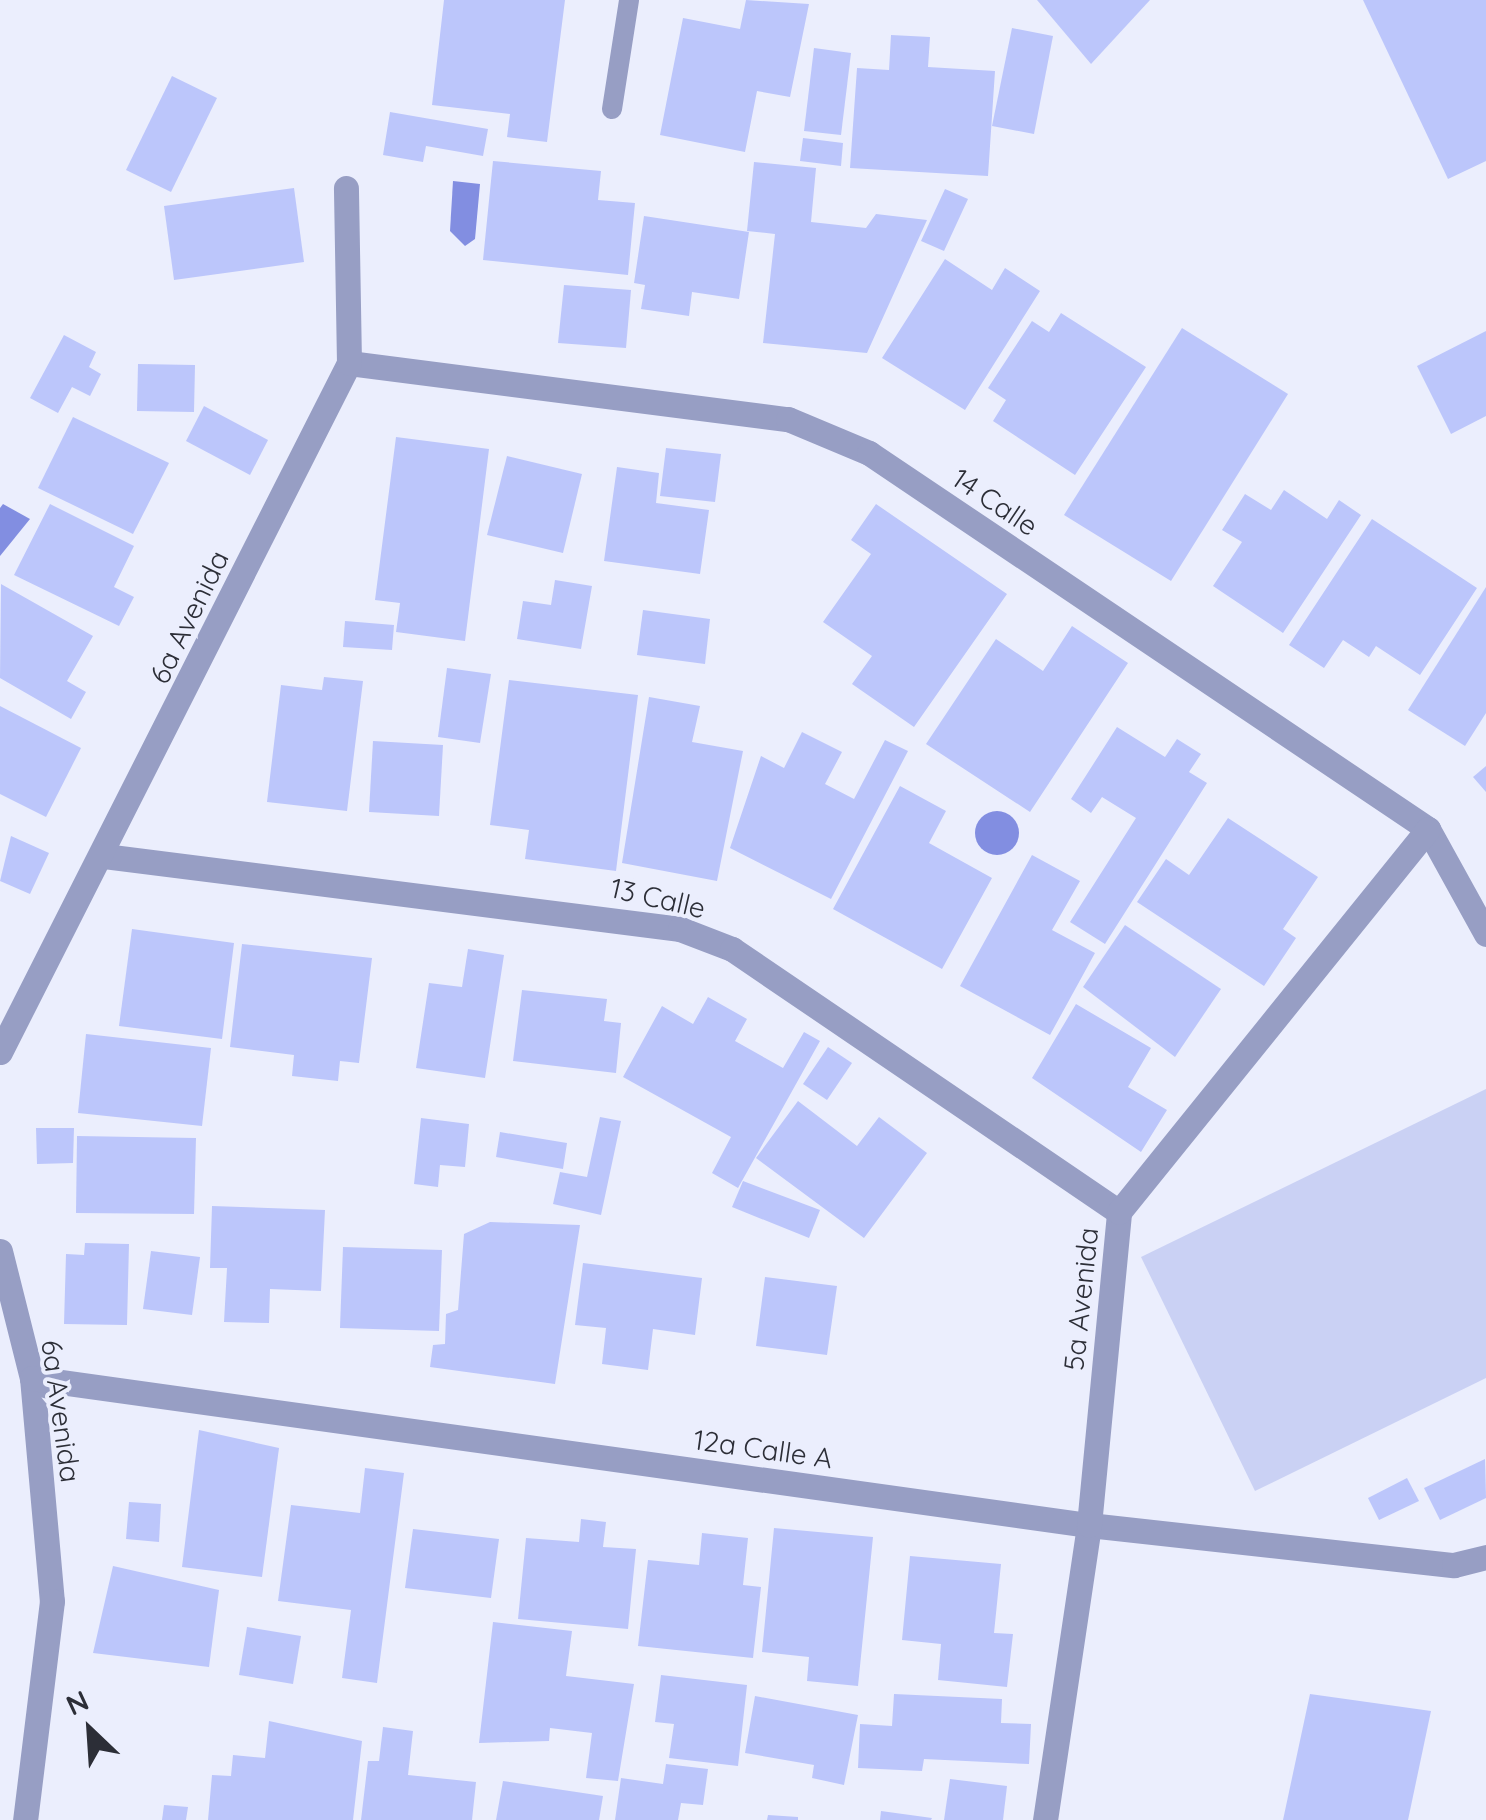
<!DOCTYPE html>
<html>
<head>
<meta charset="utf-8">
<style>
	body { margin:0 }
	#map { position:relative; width:1486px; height:1820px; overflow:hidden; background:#ebeefd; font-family:Quicksand,sans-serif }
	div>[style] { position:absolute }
	.green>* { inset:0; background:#cad1f4 }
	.water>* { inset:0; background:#828ee1 }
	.round { border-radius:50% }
	.building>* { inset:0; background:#bcc6fb }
	.service>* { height:20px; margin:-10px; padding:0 10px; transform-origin:10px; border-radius:10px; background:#979ec4 }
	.minor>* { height:25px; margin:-12.5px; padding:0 12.5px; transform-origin:12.5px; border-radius:12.5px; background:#979ec4 }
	span { translate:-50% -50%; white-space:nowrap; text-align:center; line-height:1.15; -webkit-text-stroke:8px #ebeefd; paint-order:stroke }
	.street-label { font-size:28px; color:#2c2e37 }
	.north { position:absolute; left:40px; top:1680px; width:100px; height:100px; -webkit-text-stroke:8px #ebeefd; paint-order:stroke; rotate:335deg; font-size:28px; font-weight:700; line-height:40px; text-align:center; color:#2c2e37 }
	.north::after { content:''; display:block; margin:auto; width:35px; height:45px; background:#2c2e37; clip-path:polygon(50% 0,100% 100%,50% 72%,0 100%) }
</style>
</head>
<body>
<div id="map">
	<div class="green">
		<i style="clip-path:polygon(1486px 1089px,1486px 1378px,1255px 1491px,1141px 1257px)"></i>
	</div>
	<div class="water">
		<i style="clip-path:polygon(453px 181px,480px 184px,475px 239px,465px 246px,450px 231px)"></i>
		<i style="clip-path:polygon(3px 504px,30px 519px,0 556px,0 508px)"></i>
		<i class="round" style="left:975px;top:811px;width:44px;height:44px"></i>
	</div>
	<div class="building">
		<i style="clip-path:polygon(444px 0,565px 0,547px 142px,507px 137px,510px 114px,432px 105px)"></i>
		<i style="clip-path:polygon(746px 0,809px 4px,790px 97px,757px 91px,745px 152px,660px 135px,683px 18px,740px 29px)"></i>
		<i style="clip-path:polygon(1037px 0,1150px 0,1091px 64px)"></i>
		<i style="clip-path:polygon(1363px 0,1486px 0,1486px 161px,1448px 179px)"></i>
		<i style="clip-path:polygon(1012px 28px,1053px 36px,1034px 134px,992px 126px)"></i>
		<i style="clip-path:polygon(891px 35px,930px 37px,928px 67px,995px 71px,988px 176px,850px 168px,857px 68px,889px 70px)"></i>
		<i style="clip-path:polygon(814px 48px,851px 53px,841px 135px,804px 131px)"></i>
		<i style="clip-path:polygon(172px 76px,217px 98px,171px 192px,126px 170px)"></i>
		<i style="clip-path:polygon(390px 112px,488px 129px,483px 156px,426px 146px,423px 162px,383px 155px)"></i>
		<i style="clip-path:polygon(803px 138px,843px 143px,841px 166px,800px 161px)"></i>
		<i style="clip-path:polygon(493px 161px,601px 171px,598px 200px,635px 203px,628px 275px,483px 260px)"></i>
		<i style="clip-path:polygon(754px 162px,816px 168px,811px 222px,866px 228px,876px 214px,927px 220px,867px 353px,763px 343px,775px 234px,747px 231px)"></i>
		<i style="clip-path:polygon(294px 188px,304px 262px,174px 280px,164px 206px)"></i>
		<i style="clip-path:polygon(945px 189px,968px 199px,944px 251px,921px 241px)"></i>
		<i style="clip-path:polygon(644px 216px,749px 232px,739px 299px,692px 292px,689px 316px,641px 309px,645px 285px,634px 283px)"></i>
		<i style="clip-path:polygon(945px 259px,992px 290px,1005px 268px,1040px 291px,965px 410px,882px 358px)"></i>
		<i style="clip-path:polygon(564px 285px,631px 290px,626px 348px,558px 343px)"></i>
		<i style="clip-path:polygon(1061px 313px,1146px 367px,1075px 475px,993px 421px,1006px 400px,988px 388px,1032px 321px,1049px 332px)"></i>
		<i style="clip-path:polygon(1182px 328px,1288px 394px,1171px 581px,1064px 515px)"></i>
		<i style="clip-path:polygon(1486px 331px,1486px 416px,1451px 434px,1417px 366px)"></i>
		<i style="clip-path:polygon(64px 335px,96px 352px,89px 367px,101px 374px,90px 396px,72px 387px,58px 413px,30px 398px)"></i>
		<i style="clip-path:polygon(138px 364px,195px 365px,194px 412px,137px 411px)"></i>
		<i style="clip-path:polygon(204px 406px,268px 440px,250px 475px,186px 441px)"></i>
		<i style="clip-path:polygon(73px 417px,169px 463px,133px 534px,38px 488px)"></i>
		<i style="clip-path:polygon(396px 437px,489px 449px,465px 641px,396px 632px,400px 603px,375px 600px)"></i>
		<i style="clip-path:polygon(666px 448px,721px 454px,715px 502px,660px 496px)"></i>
		<i style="clip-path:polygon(507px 456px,582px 474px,563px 553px,487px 535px)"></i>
		<i style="clip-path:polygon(617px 467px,659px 473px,656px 503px,709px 510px,700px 574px,604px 561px)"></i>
		<i style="clip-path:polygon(1284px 490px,1327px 519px,1339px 500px,1361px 515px,1283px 633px,1213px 586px,1242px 542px,1222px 530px,1245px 494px,1271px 510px)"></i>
		<i style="clip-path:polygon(50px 504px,134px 546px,114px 587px,134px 597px,119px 626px,14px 575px)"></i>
		<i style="clip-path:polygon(876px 504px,1007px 594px,914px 727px,852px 684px,872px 656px,823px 622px,871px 554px,851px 540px)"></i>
		<i style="clip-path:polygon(1372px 519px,1477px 588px,1420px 675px,1376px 646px,1369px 657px,1343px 640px,1324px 668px,1289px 645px)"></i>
		<i style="clip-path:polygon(555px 580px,592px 586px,581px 649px,517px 639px,523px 601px,551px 605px)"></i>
		<i style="clip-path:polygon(1px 584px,93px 636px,67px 681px,86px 692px,71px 719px,0 678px)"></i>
		<i style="clip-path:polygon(1486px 587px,1486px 713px,1465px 746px,1408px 710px)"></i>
		<i style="clip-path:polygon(643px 610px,710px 619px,705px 664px,637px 655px)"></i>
		<i style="clip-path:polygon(345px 621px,394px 625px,392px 650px,343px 647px)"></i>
		<i style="clip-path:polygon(1072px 626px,1128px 663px,1030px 812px,926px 744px,996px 639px,1043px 671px)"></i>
		<i style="clip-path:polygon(447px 668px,491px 674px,480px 743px,438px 737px)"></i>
		<i style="clip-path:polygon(324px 677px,363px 681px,347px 811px,267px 802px,281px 685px,322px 690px)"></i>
		<i style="clip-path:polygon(509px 680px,638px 695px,616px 871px,525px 859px,529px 830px,490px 825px)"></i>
		<i style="clip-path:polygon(649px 697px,700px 706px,692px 742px,743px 751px,717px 881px,622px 863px)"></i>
		<i style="clip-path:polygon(0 706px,81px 748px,46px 817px,0 794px)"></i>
		<i style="clip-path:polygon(1117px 727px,1165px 757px,1177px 739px,1201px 754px,1189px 772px,1207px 783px,1105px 944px,1070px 922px,1136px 818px,1102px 797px,1091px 813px,1071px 799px)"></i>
		<i style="clip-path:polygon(802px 732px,842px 752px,825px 784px,854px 799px,885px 740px,908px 751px,831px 899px,730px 848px,761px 756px,784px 768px)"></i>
		<i style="clip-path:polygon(373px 741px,443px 745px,439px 816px,369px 812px)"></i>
		<i style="clip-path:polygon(1486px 766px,1486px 792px,1473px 777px)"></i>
		<i style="clip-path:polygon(900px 786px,946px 811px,929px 843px,992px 878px,942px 969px,833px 909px)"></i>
		<i style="clip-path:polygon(1228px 818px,1318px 877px,1283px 929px,1296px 938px,1264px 986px,1137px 902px,1166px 859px,1189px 875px)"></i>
		<i style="clip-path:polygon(11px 836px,49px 853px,30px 894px,0 881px)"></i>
		<i style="clip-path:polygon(1032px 855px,1080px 881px,1052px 930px,1095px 953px,1050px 1035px,960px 986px)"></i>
		<i style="clip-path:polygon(1125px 925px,1221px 989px,1175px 1057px,1083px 987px)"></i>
		<i style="clip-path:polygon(132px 929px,234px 943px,222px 1039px,119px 1026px)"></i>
		<i style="clip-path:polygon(242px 944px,372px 958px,359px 1063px,340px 1061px,338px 1081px,292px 1076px,294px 1055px,230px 1047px)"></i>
		<i style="clip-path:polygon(468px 949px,504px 955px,485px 1078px,416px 1068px,429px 983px,462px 987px)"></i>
		<i style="clip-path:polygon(522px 990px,607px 999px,604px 1021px,621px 1023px,616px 1073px,513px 1061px)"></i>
		<i style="clip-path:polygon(708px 997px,747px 1019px,735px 1041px,783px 1068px,804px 1032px,820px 1041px,738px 1188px,712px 1173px,731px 1137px,623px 1077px,662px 1006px,693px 1024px)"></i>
		<i style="clip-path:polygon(1076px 1004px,1151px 1048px,1128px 1087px,1167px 1110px,1141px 1152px,1032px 1078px)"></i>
		<i style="clip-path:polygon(86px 1034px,211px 1048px,202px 1126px,78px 1113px)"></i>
		<i style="clip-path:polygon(828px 1047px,852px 1063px,827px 1100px,803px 1084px)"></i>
		<i style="clip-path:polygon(798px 1101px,857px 1146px,879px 1117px,927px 1153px,864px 1238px,756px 1158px)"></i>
		<i style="clip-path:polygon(600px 1117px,621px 1121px,601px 1215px,553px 1204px,560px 1172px,587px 1177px)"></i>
		<i style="clip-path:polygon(421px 1118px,469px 1124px,465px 1167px,440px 1165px,438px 1187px,414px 1184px)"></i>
		<i style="clip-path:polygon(36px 1128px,74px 1128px,73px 1163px,37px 1164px)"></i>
		<i style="clip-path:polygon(500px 1132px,567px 1143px,563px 1169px,496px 1157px)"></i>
		<i style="clip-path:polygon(77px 1136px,196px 1138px,194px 1214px,76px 1213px)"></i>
		<i style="clip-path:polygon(743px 1181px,820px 1210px,809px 1238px,732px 1207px)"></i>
		<i style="clip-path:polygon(212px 1206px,325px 1210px,321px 1291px,270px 1289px,269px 1323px,224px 1322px,227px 1268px,210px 1268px)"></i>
		<i style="clip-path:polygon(490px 1222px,580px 1225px,555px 1384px,430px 1367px,433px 1345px,445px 1344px,446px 1314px,458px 1310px,464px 1234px)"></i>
		<i style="clip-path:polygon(85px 1243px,129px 1244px,127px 1325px,64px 1324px,66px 1254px,84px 1255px)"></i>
		<i style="clip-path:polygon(343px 1247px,442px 1250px,439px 1331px,340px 1328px)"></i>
		<i style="clip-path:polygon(151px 1251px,200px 1257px,192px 1315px,143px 1309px)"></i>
		<i style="clip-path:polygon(583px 1263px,702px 1278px,695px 1335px,653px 1329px,648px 1370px,602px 1364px,606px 1328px,575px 1325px)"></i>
		<i style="clip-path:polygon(765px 1277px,837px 1286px,827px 1355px,756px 1346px)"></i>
		<i style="clip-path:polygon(199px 1430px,279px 1448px,262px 1577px,182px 1567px)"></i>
		<i style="clip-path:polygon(1485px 1459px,1486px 1498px,1440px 1520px,1424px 1488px)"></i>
		<i style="clip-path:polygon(365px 1468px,404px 1473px,377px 1683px,342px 1678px,351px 1610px,278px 1601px,291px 1505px,360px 1513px)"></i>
		<i style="clip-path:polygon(1407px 1478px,1419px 1501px,1379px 1520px,1368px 1498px)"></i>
		<i style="clip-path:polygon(129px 1502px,161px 1504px,159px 1542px,126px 1539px)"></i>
		<i style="clip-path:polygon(581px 1519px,606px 1522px,603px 1547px,636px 1549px,628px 1629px,518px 1619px,526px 1538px,579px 1542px)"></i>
		<i style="clip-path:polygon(774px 1528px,873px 1537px,858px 1686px,807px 1681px,809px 1657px,762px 1652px)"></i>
		<i style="clip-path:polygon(413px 1529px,499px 1539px,491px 1598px,405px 1588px)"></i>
		<i style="clip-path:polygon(702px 1533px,748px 1538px,743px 1585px,761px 1587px,753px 1658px,638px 1646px,648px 1560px,699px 1565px)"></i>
		<i style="clip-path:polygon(910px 1556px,1001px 1564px,994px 1633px,1013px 1634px,1007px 1687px,938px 1680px,941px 1644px,902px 1640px)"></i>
		<i style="clip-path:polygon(113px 1566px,219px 1590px,209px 1667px,93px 1653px)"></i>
		<i style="clip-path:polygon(493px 1622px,572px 1631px,566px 1676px,634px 1684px,618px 1781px,586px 1778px,592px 1733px,550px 1728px,549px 1741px,479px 1743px)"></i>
		<i style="clip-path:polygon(247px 1627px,301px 1636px,293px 1684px,239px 1675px)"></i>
		<i style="clip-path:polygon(661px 1675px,747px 1685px,738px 1766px,669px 1758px,674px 1724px,655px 1722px)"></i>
		<i style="clip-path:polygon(894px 1694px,1002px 1699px,1001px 1723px,1031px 1724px,1029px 1764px,924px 1759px,922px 1771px,858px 1768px,860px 1724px,892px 1726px)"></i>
		<i style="clip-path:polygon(1310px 1694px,1431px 1711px,1408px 1820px,1283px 1820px)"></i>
		<i style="clip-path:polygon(755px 1696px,858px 1715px,844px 1785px,812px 1778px,814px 1765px,745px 1753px)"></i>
		<i style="clip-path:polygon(269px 1721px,362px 1741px,353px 1820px,208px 1820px,212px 1775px,231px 1776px,233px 1755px,265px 1758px)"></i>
		<i style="clip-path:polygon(383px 1727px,413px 1731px,408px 1775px,476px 1782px,472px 1820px,361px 1820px,368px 1761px,379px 1761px)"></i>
		<i style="clip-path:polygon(666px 1764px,708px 1769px,703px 1805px,681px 1803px,678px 1820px,615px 1820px,621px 1778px,663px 1784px)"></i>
		<i style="clip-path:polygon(950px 1779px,1007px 1786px,1003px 1820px,944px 1820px)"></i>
		<i style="clip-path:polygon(503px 1781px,603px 1796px,599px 1820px,496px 1820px)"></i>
		<i style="clip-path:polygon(164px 1805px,188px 1807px,186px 1820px,162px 1820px)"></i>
		<i style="clip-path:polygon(881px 1811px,932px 1818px,931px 1820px,880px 1820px)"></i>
		<i style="clip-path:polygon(768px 1815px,798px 1817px,798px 1820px,767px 1820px)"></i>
	</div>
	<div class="service">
		<i style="left:612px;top:109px;width:110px;rotate:-81.1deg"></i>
	</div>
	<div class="minor">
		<i style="left:349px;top:363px;width:443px;rotate:7.3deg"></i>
		<i style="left:788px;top:419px;width:88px;rotate:22.8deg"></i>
		<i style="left:869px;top:453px;width:674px;rotate:33.93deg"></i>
		<i style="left:1428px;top:829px;width:120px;rotate:61.1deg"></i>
		<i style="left:104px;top:856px;width:581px;rotate:7.22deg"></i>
		<i style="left:680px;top:929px;width:56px;rotate:21deg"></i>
		<i style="left:732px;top:949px;width:468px;rotate:34.2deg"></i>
		<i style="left:0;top:1052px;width:772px;rotate:-63.14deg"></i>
		<i style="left:349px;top:363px;width:175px;rotate:-91deg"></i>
		<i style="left:0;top:1251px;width:131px;rotate:75.9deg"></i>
		<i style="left:32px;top:1378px;width:224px;rotate:84.9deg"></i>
		<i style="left:52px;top:1601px;width:221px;rotate:97deg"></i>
		<i style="left:32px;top:1378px;width:1067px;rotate:7.92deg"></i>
		<i style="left:1089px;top:1525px;width:367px;rotate:6.3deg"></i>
		<i style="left:1454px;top:1565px;width:33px;rotate:-14deg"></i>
		<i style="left:1045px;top:1820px;width:298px;rotate:-81.5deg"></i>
		<i style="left:1089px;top:1525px;width:314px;rotate:-84.5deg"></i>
		<i style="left:1119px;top:1212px;width:492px;rotate:-51.1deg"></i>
	</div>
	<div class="street-label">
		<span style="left:995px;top:502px;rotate:34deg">14 Calle</span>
		<span style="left:189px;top:617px;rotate:-64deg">6a Avenida</span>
		<span style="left:658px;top:898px;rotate:13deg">13 Calle</span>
		<span style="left:1081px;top:1299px;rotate:-84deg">5a Avenida</span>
		<span style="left:61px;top:1411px;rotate:82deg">6a Avenida</span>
		<span style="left:763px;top:1449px;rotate:8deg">12a Calle A</span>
	</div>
	<div class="north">N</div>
</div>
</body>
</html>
